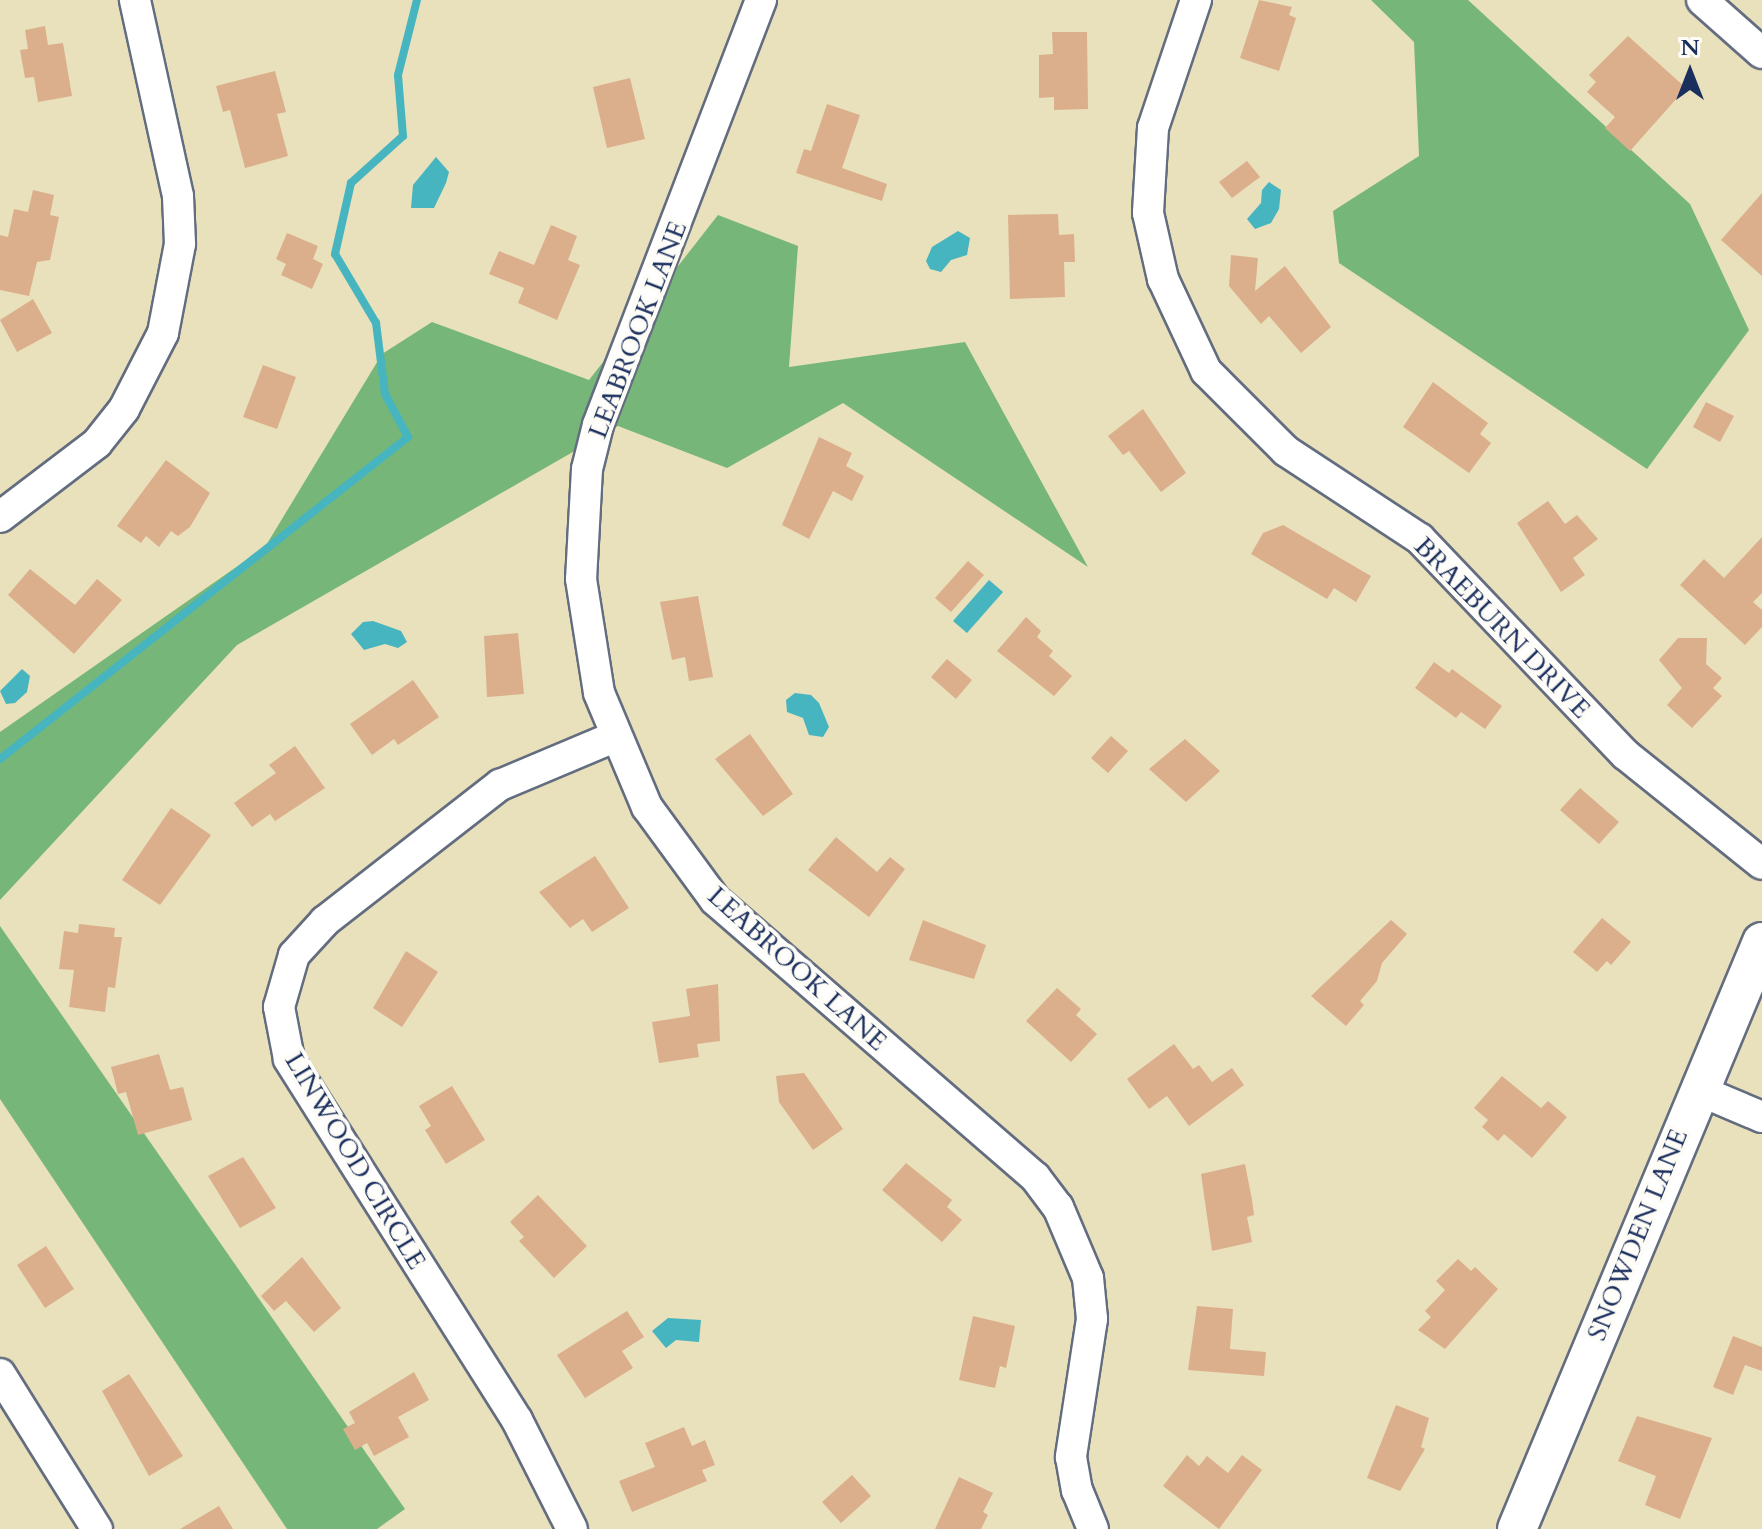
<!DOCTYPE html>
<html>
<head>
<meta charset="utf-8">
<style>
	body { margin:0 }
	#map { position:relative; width:1762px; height:1529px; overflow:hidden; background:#e9e0bc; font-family:Cardo,serif }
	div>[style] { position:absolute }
	.forest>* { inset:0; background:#76b779 }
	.water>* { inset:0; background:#46b5bf }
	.stream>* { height:8px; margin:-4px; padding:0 4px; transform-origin:4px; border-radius:4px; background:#46b5bf }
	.building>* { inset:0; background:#dcaf8c }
	.roads { filter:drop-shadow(2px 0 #636d7f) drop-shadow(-2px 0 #636d7f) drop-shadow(0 2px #636d7f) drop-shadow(0 -2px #636d7f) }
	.minor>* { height:30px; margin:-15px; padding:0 15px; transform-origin:15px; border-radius:15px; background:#fff }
	.tertiary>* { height:38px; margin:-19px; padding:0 19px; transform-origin:19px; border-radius:19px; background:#fff }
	span { translate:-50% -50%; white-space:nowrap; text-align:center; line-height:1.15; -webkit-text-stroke:8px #fdfcf7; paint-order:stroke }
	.street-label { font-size:26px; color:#1b2f5e }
	.north { position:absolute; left:1650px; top:32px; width:80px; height:80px; -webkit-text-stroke:6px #fdfcf7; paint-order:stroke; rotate:0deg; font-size:22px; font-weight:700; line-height:32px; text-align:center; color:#1b2f5e }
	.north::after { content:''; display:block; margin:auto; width:28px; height:36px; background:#1b2f5e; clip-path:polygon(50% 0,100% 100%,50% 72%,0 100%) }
</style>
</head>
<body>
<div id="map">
	<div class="forest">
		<i style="clip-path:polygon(1371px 0,1468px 0,1690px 204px,1749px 330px,1647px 469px,1339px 263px,1333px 211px,1419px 156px,1414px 42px)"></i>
		<i style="clip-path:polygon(718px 215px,798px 246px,789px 367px,965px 342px,1088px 567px,843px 403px,727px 468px,618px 426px,237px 645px,0 900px,0 732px,265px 547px,382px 354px,432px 322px,589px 380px)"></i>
		<i style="clip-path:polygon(0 926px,405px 1509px,377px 1529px,287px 1529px,0 1099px)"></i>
	</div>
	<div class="water">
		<i style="clip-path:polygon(436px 157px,449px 172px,446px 183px,434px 208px,411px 208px,413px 185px)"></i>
		<i style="clip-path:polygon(1269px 182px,1281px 190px,1279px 209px,1271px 223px,1255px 229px,1247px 219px,1261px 203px,1262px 190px)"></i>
		<i style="clip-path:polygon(958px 231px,970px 238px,967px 255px,951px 260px,941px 272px,930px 269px,926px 261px,932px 247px)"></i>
		<i style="clip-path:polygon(989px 580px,1003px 592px,967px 633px,953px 621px)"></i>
		<i style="clip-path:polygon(373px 621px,401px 631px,407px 642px,398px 648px,385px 644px,364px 650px,351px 634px,363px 622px)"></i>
		<i style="clip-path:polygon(22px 669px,30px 676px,27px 692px,15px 703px,6px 704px,0 691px)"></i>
		<i style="clip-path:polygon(795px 693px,811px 695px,819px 703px,829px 727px,823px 737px,809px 735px,803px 718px,787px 712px,786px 700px)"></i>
		<i style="clip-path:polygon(668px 1318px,701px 1320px,699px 1342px,676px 1340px,666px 1348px,652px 1331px)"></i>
	</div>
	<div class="stream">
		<i style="left:0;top:759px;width:520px;rotate:-38.28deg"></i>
		<i style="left:408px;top:437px;width:49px;rotate:-118.1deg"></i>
		<i style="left:385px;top:394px;width:72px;rotate:-97.2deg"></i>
		<i style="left:376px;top:323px;width:80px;rotate:-120.7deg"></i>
		<i style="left:335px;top:254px;width:73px;rotate:-77.3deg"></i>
		<i style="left:351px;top:183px;width:70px;rotate:-42.1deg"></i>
		<i style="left:403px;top:136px;width:61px;rotate:-94.7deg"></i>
		<i style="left:398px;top:75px;width:77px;rotate:-75.8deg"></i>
	</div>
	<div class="building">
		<i style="clip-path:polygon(1259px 0,1292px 7px,1289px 15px,1296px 18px,1279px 71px,1240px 58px)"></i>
		<i style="clip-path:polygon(45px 26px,48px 45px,63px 43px,72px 96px,38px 102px,34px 77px,25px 78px,20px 50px,28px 49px,25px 30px)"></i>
		<i style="clip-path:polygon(1052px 32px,1087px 32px,1088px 109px,1054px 110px,1054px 97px,1039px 98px,1039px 55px,1053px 54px)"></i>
		<i style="clip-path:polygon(1628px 36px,1686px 88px,1630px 151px,1605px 128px,1615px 117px,1587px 92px,1596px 82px,1589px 75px)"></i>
		<i style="clip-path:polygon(275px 71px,286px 112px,277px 114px,288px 156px,245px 168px,230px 110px,223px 112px,216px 86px)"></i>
		<i style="clip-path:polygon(630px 78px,645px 139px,607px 148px,593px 87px)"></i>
		<i style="clip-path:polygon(827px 104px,860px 115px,842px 168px,887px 184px,882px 201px,796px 173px,804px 149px,811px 151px)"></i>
		<i style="clip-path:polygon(1247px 161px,1260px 177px,1232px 198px,1219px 182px)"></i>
		<i style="clip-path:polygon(33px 190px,54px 195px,50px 215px,59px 217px,50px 260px,37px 262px,29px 296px,0 290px,0 235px,8px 237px,14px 209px,28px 212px)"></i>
		<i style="clip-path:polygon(1762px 193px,1762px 276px,1721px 240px)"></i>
		<i style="clip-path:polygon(1058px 214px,1059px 235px,1074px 234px,1075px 262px,1064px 262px,1065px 297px,1010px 299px,1008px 215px)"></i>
		<i style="clip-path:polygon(551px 225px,577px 236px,568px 260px,580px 265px,557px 320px,518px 303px,524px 288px,489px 274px,499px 251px,534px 265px)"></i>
		<i style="clip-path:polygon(287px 233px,318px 246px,313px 259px,323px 264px,312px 289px,281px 275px,286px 264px,276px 259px)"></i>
		<i style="clip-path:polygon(1231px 255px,1258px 258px,1255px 291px,1285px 266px,1331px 327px,1301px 353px,1269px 316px,1261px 324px,1229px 286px)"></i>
		<i style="clip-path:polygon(33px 299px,52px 333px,17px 352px,0 320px)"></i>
		<i style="clip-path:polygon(263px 365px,296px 377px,277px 429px,243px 417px)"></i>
		<i style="clip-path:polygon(1433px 382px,1488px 423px,1480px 434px,1491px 443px,1469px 473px,1403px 427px)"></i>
		<i style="clip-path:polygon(1706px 402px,1734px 416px,1720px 442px,1693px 427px)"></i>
		<i style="clip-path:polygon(1143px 409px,1186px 473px,1161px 492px,1129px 451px,1123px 455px,1108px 436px)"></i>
		<i style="clip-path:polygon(819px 437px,852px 453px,846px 466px,864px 476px,852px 501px,833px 491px,809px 539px,782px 525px)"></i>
		<i style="clip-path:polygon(166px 460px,210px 493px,190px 527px,178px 536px,171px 531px,159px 547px,146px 536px,141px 543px,117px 526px)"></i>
		<i style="clip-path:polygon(1548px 501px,1565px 524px,1577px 515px,1598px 539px,1573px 558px,1585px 575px,1561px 592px,1517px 523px)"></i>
		<i style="clip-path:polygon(1283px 525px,1371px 576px,1356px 602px,1334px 588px,1327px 599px,1251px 554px,1263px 533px)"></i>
		<i style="clip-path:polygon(1762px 537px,1762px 593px,1753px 602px,1762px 610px,1762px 627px,1745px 645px,1680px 585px,1704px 559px,1724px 578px)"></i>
		<i style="clip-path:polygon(968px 561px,984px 575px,951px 612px,935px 598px)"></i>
		<i style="clip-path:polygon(30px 569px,75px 605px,97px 579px,122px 600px,74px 654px,8px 595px)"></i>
		<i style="clip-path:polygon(698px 596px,713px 677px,689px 681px,685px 657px,672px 660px,660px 602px)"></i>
		<i style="clip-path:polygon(1026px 617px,1041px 631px,1037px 637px,1053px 651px,1049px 656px,1072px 676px,1054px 696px,997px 651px)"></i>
		<i style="clip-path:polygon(518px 633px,524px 694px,487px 697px,484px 636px)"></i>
		<i style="clip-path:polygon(1678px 638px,1707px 638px,1706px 664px,1722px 678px,1713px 688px,1722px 696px,1692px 728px,1667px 705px,1682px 688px,1659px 660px)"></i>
		<i style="clip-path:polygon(947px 659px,972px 680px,956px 699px,931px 677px)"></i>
		<i style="clip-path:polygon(1434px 662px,1449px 673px,1452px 669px,1502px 706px,1485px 729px,1461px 712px,1456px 718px,1415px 688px)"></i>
		<i style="clip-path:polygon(413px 680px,439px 717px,398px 745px,394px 739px,372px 755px,350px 724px)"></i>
		<i style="clip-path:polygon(750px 734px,793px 794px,763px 816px,715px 759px)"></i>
		<i style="clip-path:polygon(1111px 736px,1128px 751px,1108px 773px,1091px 758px)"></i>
		<i style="clip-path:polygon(1185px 739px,1220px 771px,1186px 802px,1149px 769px)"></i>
		<i style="clip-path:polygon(295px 746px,325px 788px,275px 821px,270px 814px,252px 827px,234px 803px,276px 773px,269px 765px)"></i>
		<i style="clip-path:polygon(1580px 788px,1619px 822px,1599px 844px,1560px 810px)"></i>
		<i style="clip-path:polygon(171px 808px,211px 835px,160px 905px,122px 880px)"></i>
		<i style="clip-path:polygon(836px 837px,877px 872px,890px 857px,905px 869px,869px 917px,808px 870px)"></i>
		<i style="clip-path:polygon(595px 856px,629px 908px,592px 932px,583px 919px,570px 928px,539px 892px)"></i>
		<i style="clip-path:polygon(1602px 918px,1631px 942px,1611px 965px,1607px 961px,1597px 972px,1573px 952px)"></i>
		<i style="clip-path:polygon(923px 920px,986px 945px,974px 979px,909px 960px)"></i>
		<i style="clip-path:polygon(1391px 920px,1407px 934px,1382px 963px,1377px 981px,1360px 1001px,1364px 1005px,1346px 1026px,1311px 996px)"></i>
		<i style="clip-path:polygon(79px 924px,115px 928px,114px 937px,122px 937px,115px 988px,108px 987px,105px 1012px,69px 1007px,74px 970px,59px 969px,64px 931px,78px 933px)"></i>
		<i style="clip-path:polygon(406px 951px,438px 972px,402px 1027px,373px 1008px)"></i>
		<i style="clip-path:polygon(718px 984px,720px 1041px,697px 1044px,699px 1057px,659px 1063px,652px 1022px,690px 1016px,686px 989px)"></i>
		<i style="clip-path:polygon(1057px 988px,1081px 1009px,1076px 1015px,1097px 1034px,1071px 1062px,1026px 1021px)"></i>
		<i style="clip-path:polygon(1174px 1044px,1193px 1069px,1199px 1065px,1212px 1082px,1232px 1068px,1244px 1085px,1189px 1126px,1167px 1096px,1149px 1109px,1127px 1079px)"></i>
		<i style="clip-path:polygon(159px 1054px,170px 1090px,183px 1087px,192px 1120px,138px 1135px,126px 1092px,118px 1094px,111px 1067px)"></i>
		<i style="clip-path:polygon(804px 1073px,843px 1129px,813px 1150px,779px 1102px,776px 1076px)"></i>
		<i style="clip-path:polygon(1502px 1076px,1541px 1108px,1548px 1101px,1567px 1117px,1532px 1158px,1504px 1134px,1498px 1141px,1482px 1127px,1488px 1120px,1474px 1108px)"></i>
		<i style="clip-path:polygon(452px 1086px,485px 1140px,446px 1164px,425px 1130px,431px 1126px,419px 1106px)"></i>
		<i style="clip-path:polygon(243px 1157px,276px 1208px,240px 1228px,208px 1176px)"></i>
		<i style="clip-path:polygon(906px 1163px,952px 1200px,947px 1207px,962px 1220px,942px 1242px,882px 1190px)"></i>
		<i style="clip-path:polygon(1245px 1164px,1252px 1200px,1254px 1215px,1247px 1217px,1252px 1242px,1212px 1251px,1201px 1174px)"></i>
		<i style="clip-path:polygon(538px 1195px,587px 1246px,554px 1278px,519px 1241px,524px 1237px,510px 1222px)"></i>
		<i style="clip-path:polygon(46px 1246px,74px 1289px,45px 1308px,17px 1265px)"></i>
		<i style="clip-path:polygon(302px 1257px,341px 1308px,314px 1332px,286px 1301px,274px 1311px,261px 1296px)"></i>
		<i style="clip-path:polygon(1458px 1259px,1471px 1271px,1475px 1267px,1498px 1289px,1445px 1349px,1418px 1330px,1431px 1317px,1425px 1311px,1445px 1290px,1436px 1281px)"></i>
		<i style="clip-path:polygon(1197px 1306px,1233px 1309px,1230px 1349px,1266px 1352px,1264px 1376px,1188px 1370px)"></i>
		<i style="clip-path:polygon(627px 1311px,644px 1337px,622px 1351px,633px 1368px,585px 1398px,557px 1355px)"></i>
		<i style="clip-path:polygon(973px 1316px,1015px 1326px,1006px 1368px,1000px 1366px,995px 1388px,959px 1380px)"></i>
		<i style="clip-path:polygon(1733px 1336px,1762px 1347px,1762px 1371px,1745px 1365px,1733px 1395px,1713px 1387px)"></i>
		<i style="clip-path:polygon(414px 1372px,429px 1400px,398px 1417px,409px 1437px,374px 1456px,367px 1443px,355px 1450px,343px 1429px,355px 1423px,349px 1412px)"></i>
		<i style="clip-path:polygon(129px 1374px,183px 1456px,149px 1476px,102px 1391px)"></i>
		<i style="clip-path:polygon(1396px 1405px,1429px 1418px,1421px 1447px,1425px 1449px,1400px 1491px,1367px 1478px)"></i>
		<i style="clip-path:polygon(1637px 1416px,1712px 1438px,1680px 1519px,1645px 1505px,1656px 1476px,1618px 1461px)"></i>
		<i style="clip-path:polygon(684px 1427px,692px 1446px,705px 1440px,715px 1465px,702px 1470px,707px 1481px,632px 1512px,619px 1481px,655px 1467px,645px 1443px)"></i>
		<i style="clip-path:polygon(1187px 1455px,1199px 1466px,1207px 1456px,1228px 1473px,1242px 1455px,1262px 1470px,1219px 1529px,1163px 1486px)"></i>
		<i style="clip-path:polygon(852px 1475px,871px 1496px,841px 1523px,822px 1502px)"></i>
		<i style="clip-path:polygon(959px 1477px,993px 1493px,983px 1512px,988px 1515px,981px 1529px,935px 1529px)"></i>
		<i style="clip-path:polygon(219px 1506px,233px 1529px,180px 1529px)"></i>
	</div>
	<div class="roads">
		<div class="minor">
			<i style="left:761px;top:0;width:455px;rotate:111deg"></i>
			<i style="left:598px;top:425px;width:45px;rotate:104deg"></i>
			<i style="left:587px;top:469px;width:110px;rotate:93.1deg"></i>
			<i style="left:581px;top:579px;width:115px;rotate:81deg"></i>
			<i style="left:599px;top:693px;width:124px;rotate:67.2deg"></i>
			<i style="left:647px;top:807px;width:115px;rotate:53.8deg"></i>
			<i style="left:715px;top:900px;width:423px;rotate:40.9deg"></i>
			<i style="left:1035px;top:1177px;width:38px;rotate:53deg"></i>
			<i style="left:1058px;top:1207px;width:77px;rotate:67.1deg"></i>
			<i style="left:1088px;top:1278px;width:41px;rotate:84.4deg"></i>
			<i style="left:1092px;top:1319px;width:140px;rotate:98.7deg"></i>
			<i style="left:1071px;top:1457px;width:34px;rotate:80deg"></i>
			<i style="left:1077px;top:1490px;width:42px;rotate:67.7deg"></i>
			<i style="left:1196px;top:0;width:135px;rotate:108.6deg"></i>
			<i style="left:1153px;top:128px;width:85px;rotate:93.4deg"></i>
			<i style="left:1148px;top:213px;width:68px;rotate:77.2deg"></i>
			<i style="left:1163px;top:279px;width:102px;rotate:64.9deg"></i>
			<i style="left:1206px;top:371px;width:113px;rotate:45deg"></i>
			<i style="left:1286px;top:451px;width:160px;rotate:33.3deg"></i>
			<i style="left:1420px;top:539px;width:298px;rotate:46.4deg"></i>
			<i style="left:1626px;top:755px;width:174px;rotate:38.7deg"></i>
			<i style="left:1702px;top:0;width:80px;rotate:41.5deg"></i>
			<i style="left:0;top:517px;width:122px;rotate:-37.3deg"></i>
			<i style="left:97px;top:443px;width:43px;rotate:-51.5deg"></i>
			<i style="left:124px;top:409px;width:85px;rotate:-62.8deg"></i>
			<i style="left:163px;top:333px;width:91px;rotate:-79.2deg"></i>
			<i style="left:180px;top:244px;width:48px;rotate:-92.4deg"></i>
			<i style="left:178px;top:196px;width:201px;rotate:-102.4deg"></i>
			<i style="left:1698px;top:1090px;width:69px;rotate:22.9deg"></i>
			<i style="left:0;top:1374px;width:183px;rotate:58deg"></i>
			<i style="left:572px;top:1529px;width:122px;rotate:-116.8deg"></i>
			<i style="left:517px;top:1420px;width:427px;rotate:-122.3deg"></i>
			<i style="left:289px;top:1059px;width:53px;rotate:-100.9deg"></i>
			<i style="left:279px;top:1007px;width:54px;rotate:-73.9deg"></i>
			<i style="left:294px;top:955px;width:46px;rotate:-47.6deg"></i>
			<i style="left:325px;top:921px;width:222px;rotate:-37.9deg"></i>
			<i style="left:500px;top:785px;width:124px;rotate:-22.8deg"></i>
		</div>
		<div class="tertiary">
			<i style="left:1517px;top:1529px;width:636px;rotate:-67.35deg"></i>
		</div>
	</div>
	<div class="street-label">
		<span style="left:638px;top:330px;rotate:-69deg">LEABROOK LANE</span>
		<span style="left:1502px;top:628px;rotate:46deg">BRAEBURN DRIVE</span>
		<span style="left:797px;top:969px;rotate:42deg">LEABROOK LANE</span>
		<span style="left:355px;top:1161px;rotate:59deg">LINWOOD CIRCLE</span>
		<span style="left:1638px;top:1235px;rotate:-68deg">SNOWDEN LANE</span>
	</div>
	<div class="north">N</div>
</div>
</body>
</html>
